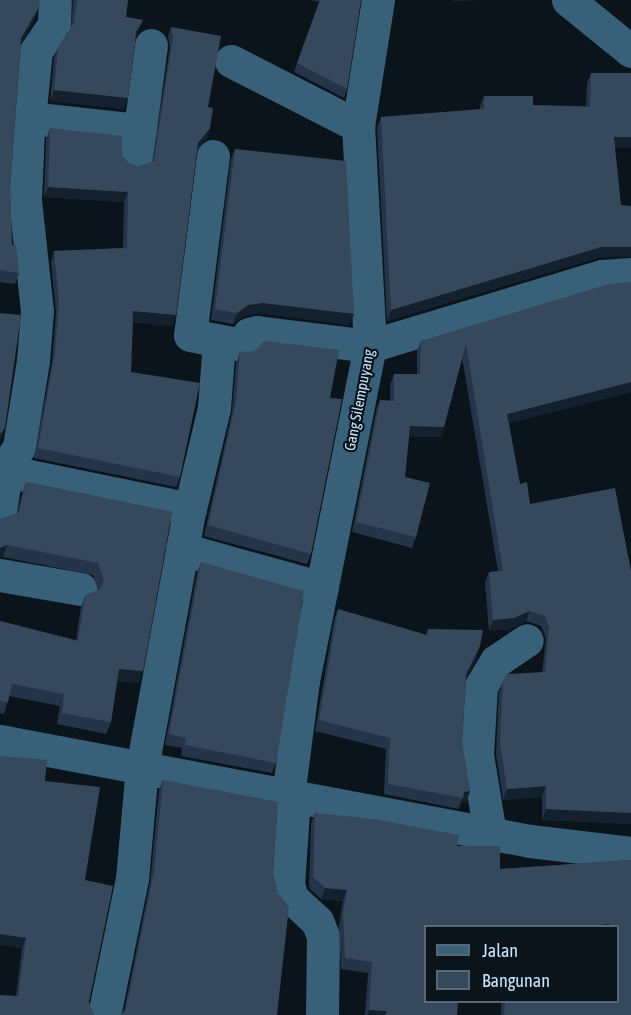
<!DOCTYPE html>
<html>
<head>
<meta charset="utf-8">
<style>
	body { margin:0 }
	#map { position:relative; width:631px; height:1015px; overflow:hidden; background:#0b131b; font-family:"Asap Condensed",sans-serif }
	div>[style] { position:absolute }
	.minor>* { height:33px; margin:-16.5px; padding:0 16.5px; transform-origin:16.5px; border-radius:16.5px; background:#386078 }
	.wall>* { inset:0; background:#243549 }
	.shaded-wall>* { inset:0; background:#13202e }
	.building>* { inset:0; background:#36485c }
	span { translate:-50% -50%; white-space:nowrap; text-align:center; line-height:1.15; -webkit-text-stroke:4.5px #0b131b; paint-order:stroke }
	.street-label { font-size:15px; color:#c7e5fd }
	.legend { position:absolute; left:424px; top:925px; width:195px; height:78px; box-sizing:border-box; background:#0b131b; border:2px solid #566775; margin:0; padding:8px 10px; list-style:none; font-size:18px; color:#c7e5fd }
	.legend li { display:flex; align-items:center; gap:12px; height:30px }
	.legend b { width:30px; border:2px solid #566775 }
</style>
</head>
<body>
<div id="map">
	<div class="minor">
		<i style="left:568px;top:0;width:81px;rotate:39deg"></i>
		<i style="left:231px;top:61px;width:143px;rotate:27.1deg"></i>
		<i style="left:29px;top:118px;width:112px;rotate:6.2deg"></i>
		<i style="left:213px;top:156px;width:180px;rotate:97.3deg"></i>
		<i style="left:190px;top:335px;width:53px;rotate:10.9deg"></i>
		<i style="left:242px;top:345px;width:13px;rotate:-58deg"></i>
		<i style="left:249px;top:334px;width:8px;rotate:-14deg"></i>
		<i style="left:257px;top:332px;width:114px;rotate:7.1deg"></i>
		<i style="left:370px;top:346px;width:242px;rotate:-16.8deg"></i>
		<i style="left:602px;top:276px;width:29px;rotate:-4deg"></i>
		<i style="left:136px;top:159px;width:115px;rotate:-82.5deg"></i>
		<i style="left:0;top:464px;width:10px;rotate:-17deg"></i>
		<i style="left:10px;top:461px;width:17px;rotate:-57deg"></i>
		<i style="left:19px;top:447px;width:87px;rotate:-80.8deg"></i>
		<i style="left:33px;top:361px;width:50px;rotate:-85.4deg"></i>
		<i style="left:37px;top:311px;width:112px;rotate:-96.2deg"></i>
		<i style="left:25px;top:200px;width:72px;rotate:-87.6deg"></i>
		<i style="left:28px;top:128px;width:77px;rotate:-84.1deg"></i>
		<i style="left:36px;top:51px;width:32px;rotate:-56deg"></i>
		<i style="left:54px;top:24px;width:24px;rotate:-88deg"></i>
		<i style="left:0;top:470px;width:194px;rotate:11.6deg"></i>
		<i style="left:0;top:512px;width:41px;rotate:-81.7deg"></i>
		<i style="left:182px;top:549px;width:145px;rotate:15.6deg"></i>
		<i style="left:0;top:575px;width:82px;rotate:9.8deg"></i>
		<i style="left:0;top:741px;width:539px;rotate:10.68deg"></i>
		<i style="left:530px;top:841px;width:102px;rotate:6.8deg"></i>
		<i style="left:288px;top:796px;width:116px;rotate:-82.6deg"></i>
		<i style="left:303px;top:681px;width:342px;rotate:-78.7deg"></i>
		<i style="left:370px;top:346px;width:220px;rotate:-93.1deg"></i>
		<i style="left:358px;top:126px;width:128px;rotate:-81deg"></i>
		<i style="left:294px;top:797px;width:87px;rotate:93.9deg"></i>
		<i style="left:288px;top:884px;width:15px;rotate:74deg"></i>
		<i style="left:292px;top:898px;width:34px;rotate:43deg"></i>
		<i style="left:317px;top:921px;width:16px;rotate:68deg"></i>
		<i style="left:323px;top:936px;width:79px;rotate:90.7deg"></i>
		<i style="left:490px;top:834px;width:80px;rotate:-99.3deg"></i>
		<i style="left:477px;top:755px;width:69px;rotate:-86.7deg"></i>
		<i style="left:481px;top:686px;width:29px;rotate:-59deg"></i>
		<i style="left:496px;top:661px;width:37px;rotate:-34deg"></i>
		<i style="left:104px;top:1015px;width:139px;rotate:-78.4deg"></i>
		<i style="left:132px;top:879px;width:111px;rotate:-84.9deg"></i>
		<i style="left:142px;top:768px;width:255px;rotate:-79.6deg"></i>
		<i style="left:188px;top:517px;width:112px;rotate:-76.6deg"></i>
		<i style="left:214px;top:408px;width:67px;rotate:-85.7deg"></i>
	</div>
	<div class="wall">
		<i style="clip-path:polygon(0 0,39px 7px,35px 18px,21px 43px,10px 188px,12px 245px,19px 273px,15px 284px,0 282px)"></i>
		<i style="clip-path:polygon(73px 0,128px 0,126px 17px,143px 20px,136px 37px,128px 98px,124px 109px,50px 101px,54px 58px,58px 47px,71px 28px)"></i>
		<i style="clip-path:polygon(310px 0,361px 0,347px 89px,344px 98px,294px 72px,319px 2px)"></i>
		<i style="clip-path:polygon(171px 27px,208px 107px,210px 128px,207px 138px,197px 150px,176px 315px,172px 326px,133px 322px,131px 372px,180px 477px,176px 487px,34px 458px,52px 362px,56px 312px,51px 262px,54px 251px,123px 248px,124px 202px,44px 197px,46px 139px,50px 128px,122px 155px,128px 163px,138px 167px,152px 162px,170px 47px,168px 37px)"></i>
		<i style="clip-path:polygon(591px 73px,631px 73px,631px 148px,615px 147px,597px 258px,387px 321px,377px 128px,381px 117px,480px 109px,480px 106px,484px 96px,533px 105px,586px 106px,587px 83px)"></i>
		<i style="clip-path:polygon(235px 149px,350px 325px,259px 313px,244px 316px,233px 324px,211px 320px,231px 159px)"></i>
		<i style="clip-path:polygon(631px 282px,631px 392px,509px 423px,520px 484px,530px 504px,631px 824px,542px 820px,542px 797px,503px 800px,496px 754px,499px 692px,503px 681px,542px 672px,546px 638px,541px 626px,526px 621px,510px 629px,489px 631px,485px 583px,489px 572px,498px 571px,462px 357px,444px 427px,441px 437px,409px 437px,405px 477px,416px 537px,412px 548px,352px 532px,376px 411px,380px 400px,390px 401px,390px 385px,394px 374px,417px 374px,417px 351px,421px 341px)"></i>
		<i style="clip-path:polygon(240px 352px,330px 398px,311px 554px,307px 564px,204px 536px,232px 412px,236px 363px)"></i>
		<i style="clip-path:polygon(26px 482px,172px 512px,143px 671px,138px 683px,117px 681px,111px 722px,106px 734px,57px 724px,60px 706px,9px 696px,4px 714px,0 713px,0 621px,76px 640px,81px 607px,85px 596px,98px 590px,93px 575px,3px 557px,2px 519px,17px 513px,22px 494px)"></i>
		<i style="clip-path:polygon(201px 562px,276px 763px,272px 773px,181px 756px,182px 748px,165px 745px,197px 573px)"></i>
		<i style="clip-path:polygon(338px 609px,426px 635px,428px 629px,477px 657px,466px 678px,462px 743px,470px 791px,466px 802px,461px 802px,459px 809px,384px 794px,386px 749px,315px 731px,334px 620px)"></i>
		<i style="clip-path:polygon(0 756px,45px 781px,85px 880px,89px 1002px,16px 996px,22px 948px,0 945px)"></i>
		<i style="clip-path:polygon(163px 780px,273px 873px,124px 1011px,150px 883px,159px 790px)"></i>
		<i style="clip-path:polygon(315px 813px,457px 846px,500px 869px,631px 860px,631px 1015px,501px 1015px,501px 1002px,618px 1002px,618px 927px,426px 927px,457px 1015px,365px 1015px,368px 973px,341px 969px,339px 925px,343px 901px,321px 899px,309px 888px,311px 824px)"></i>
	</div>
	<div class="shaded-wall">
		<i style="clip-path:polygon(453px 0,480px 0,452px 2px)"></i>
		<i style="clip-path:polygon(39px 7px,35px 18px,17px 49px,21px 38px)"></i>
		<i style="clip-path:polygon(143px 20px,139px 31px,132px 43px,136px 32px)"></i>
		<i style="clip-path:polygon(54px 90px,128px 98px,124px 109px,50px 101px)"></i>
		<i style="clip-path:polygon(210px 128px,207px 138px,194px 154px,198px 143px)"></i>
		<i style="clip-path:polygon(614px 137px,631px 137px,631px 148px,610px 147px)"></i>
		<i style="clip-path:polygon(48px 187px,128px 192px,124px 202px,44px 197px)"></i>
		<i style="clip-path:polygon(601px 247px,631px 247px,631px 257px,597px 258px,387px 321px,391px 310px)"></i>
		<i style="clip-path:polygon(263px 303px,354px 314px,350px 325px,259px 313px,244px 316px,233px 324px,237px 313px,248px 305px)"></i>
		<i style="clip-path:polygon(133px 311px,176px 315px,172px 326px,129px 321px)"></i>
		<i style="clip-path:polygon(631px 382px,631px 392px,503px 425px,507px 414px)"></i>
		<i style="clip-path:polygon(410px 426px,444px 427px,441px 437px,406px 437px)"></i>
		<i style="clip-path:polygon(5px 428px,1px 440px,0 441px,0 434px)"></i>
		<i style="clip-path:polygon(7px 545px,3px 557px,0 558px,0 548px)"></i>
		<i style="clip-path:polygon(530px 611px,526px 621px,510px 629px,489px 631px,493px 620px)"></i>
		<i style="clip-path:polygon(480px 646px,477px 657px,462px 685px,466px 674px)"></i>
		<i style="clip-path:polygon(119px 669px,143px 671px,138px 683px,115px 681px)"></i>
		<i style="clip-path:polygon(546px 786px,542px 797px,503px 800px,507px 789px)"></i>
		<i style="clip-path:polygon(470px 791px,466px 802px,461px 802px,464px 792px)"></i>
		<i style="clip-path:polygon(546px 809px,631px 813px,631px 824px,542px 820px)"></i>
		<i style="clip-path:polygon(325px 888px,347px 890px,343px 901px,321px 899px)"></i>
		<i style="clip-path:polygon(609px 924px,609px 927px,580px 927px)"></i>
		<i style="clip-path:polygon(0 934px,26px 938px,22px 948px,0 945px)"></i>
		<i style="clip-path:polygon(369px 1010px,387px 1011px,385px 1015px,367px 1015px)"></i>
	</div>
	<div class="building">
		<i style="clip-path:polygon(0 0,40px 0,39px 7px,21px 38px,10px 188px,12px 245px,16px 244px,19px 273px,0 270px)"></i>
		<i style="clip-path:polygon(77px 0,128px 0,126px 17px,143px 20px,136px 32px,128px 98px,54px 90px,58px 47px,74px 23px)"></i>
		<i style="clip-path:polygon(320px 0,361px 0,347px 89px,297px 63px)"></i>
		<i style="clip-path:polygon(171px 27px,221px 36px,208px 107px,213px 108px,210px 128px,198px 143px,176px 315px,133px 311px,131px 372px,200px 383px,180px 477px,38px 448px,55px 352px,59px 302px,54px 251px,127px 248px,128px 192px,48px 187px,50px 128px,122px 136px,122px 155px,128px 163px,138px 167px,154px 161px,173px 37px)"></i>
		<i style="clip-path:polygon(591px 73px,631px 73px,631px 137px,614px 137px,621px 205px,631px 206px,631px 247px,601px 247px,391px 310px,381px 117px,484px 109px,484px 96px,533px 96px,533px 105px,590px 107px)"></i>
		<i style="clip-path:polygon(235px 149px,346px 161px,354px 314px,263px 303px,248px 305px,237px 313px,215px 309px)"></i>
		<i style="clip-path:polygon(631px 282px,631px 382px,507px 414px,520px 484px,527px 482px,530px 504px,615px 488px,631px 571px,631px 813px,546px 809px,546px 786px,507px 789px,500px 743px,503px 681px,507px 674px,545px 672px,549px 627px,545px 616px,530px 611px,514px 618px,493px 620px,489px 572px,503px 571px,466px 344px,444px 427px,410px 426px,405px 477px,430px 483px,416px 537px,356px 522px,380px 400px,394px 401px,394px 374px,420px 374px,421px 341px,609px 284px)"></i>
		<i style="clip-path:polygon(0 313px,21px 315px,5px 428px,0 434px)"></i>
		<i style="clip-path:polygon(264px 341px,339px 350px,330px 398px,342px 399px,311px 554px,208px 525px,236px 402px,240px 352px,254px 351px)"></i>
		<i style="clip-path:polygon(26px 482px,172px 512px,143px 671px,119px 669px,111px 722px,62px 713px,64px 694px,12px 684px,8px 702px,0 701px,0 621px,78px 641px,85px 596px,99px 590px,104px 581px,98px 563px,7px 545px,0 548px,0 518px,2px 519px,19px 512px)"></i>
		<i style="clip-path:polygon(201px 562px,304px 591px,276px 763px,185px 745px,186px 738px,169px 734px)"></i>
		<i style="clip-path:polygon(338px 609px,427px 635px,428px 629px,483px 630px,480px 646px,466px 674px,462px 743px,470px 791px,464px 792px,463px 798px,388px 784px,390px 738px,319px 720px)"></i>
		<i style="clip-path:polygon(0 756px,47px 760px,45px 781px,100px 787px,85px 880px,113px 886px,89px 1002px,94px 1015px,0 1015px,0 995px,18px 996px,26px 938px,0 934px)"></i>
		<i style="clip-path:polygon(163px 780px,278px 802px,273px 873px,278px 893px,289px 907px,277px 1015px,120px 1015px,126px 1009px,154px 872px)"></i>
		<i style="clip-path:polygon(315px 813px,373px 819px,459px 835px,457px 846px,500px 846px,500px 869px,631px 860px,631px 1015px,504px 1015px,505px 1002px,618px 1002px,618px 927px,610px 927px,609px 924px,580px 927px,426px 927px,426px 1002px,458px 1002px,457px 1015px,386px 1015px,387px 1011px,369px 1010px,372px 962px,345px 958px,343px 913px,347px 890px,325px 888px,313px 877px)"></i>
	</div>
	<div class="street-label">
		<span style="left:359px;top:400px;rotate:-79deg">Gang Silempuyang</span>
	</div>
	<ul class="legend">
	<li><b style="height:8px;background:#386078"></b>Jalan</li>
	<li><b style="height:16px;background:#36485c"></b>Bangunan</li>
	</ul>
</div>
</body>
</html>
